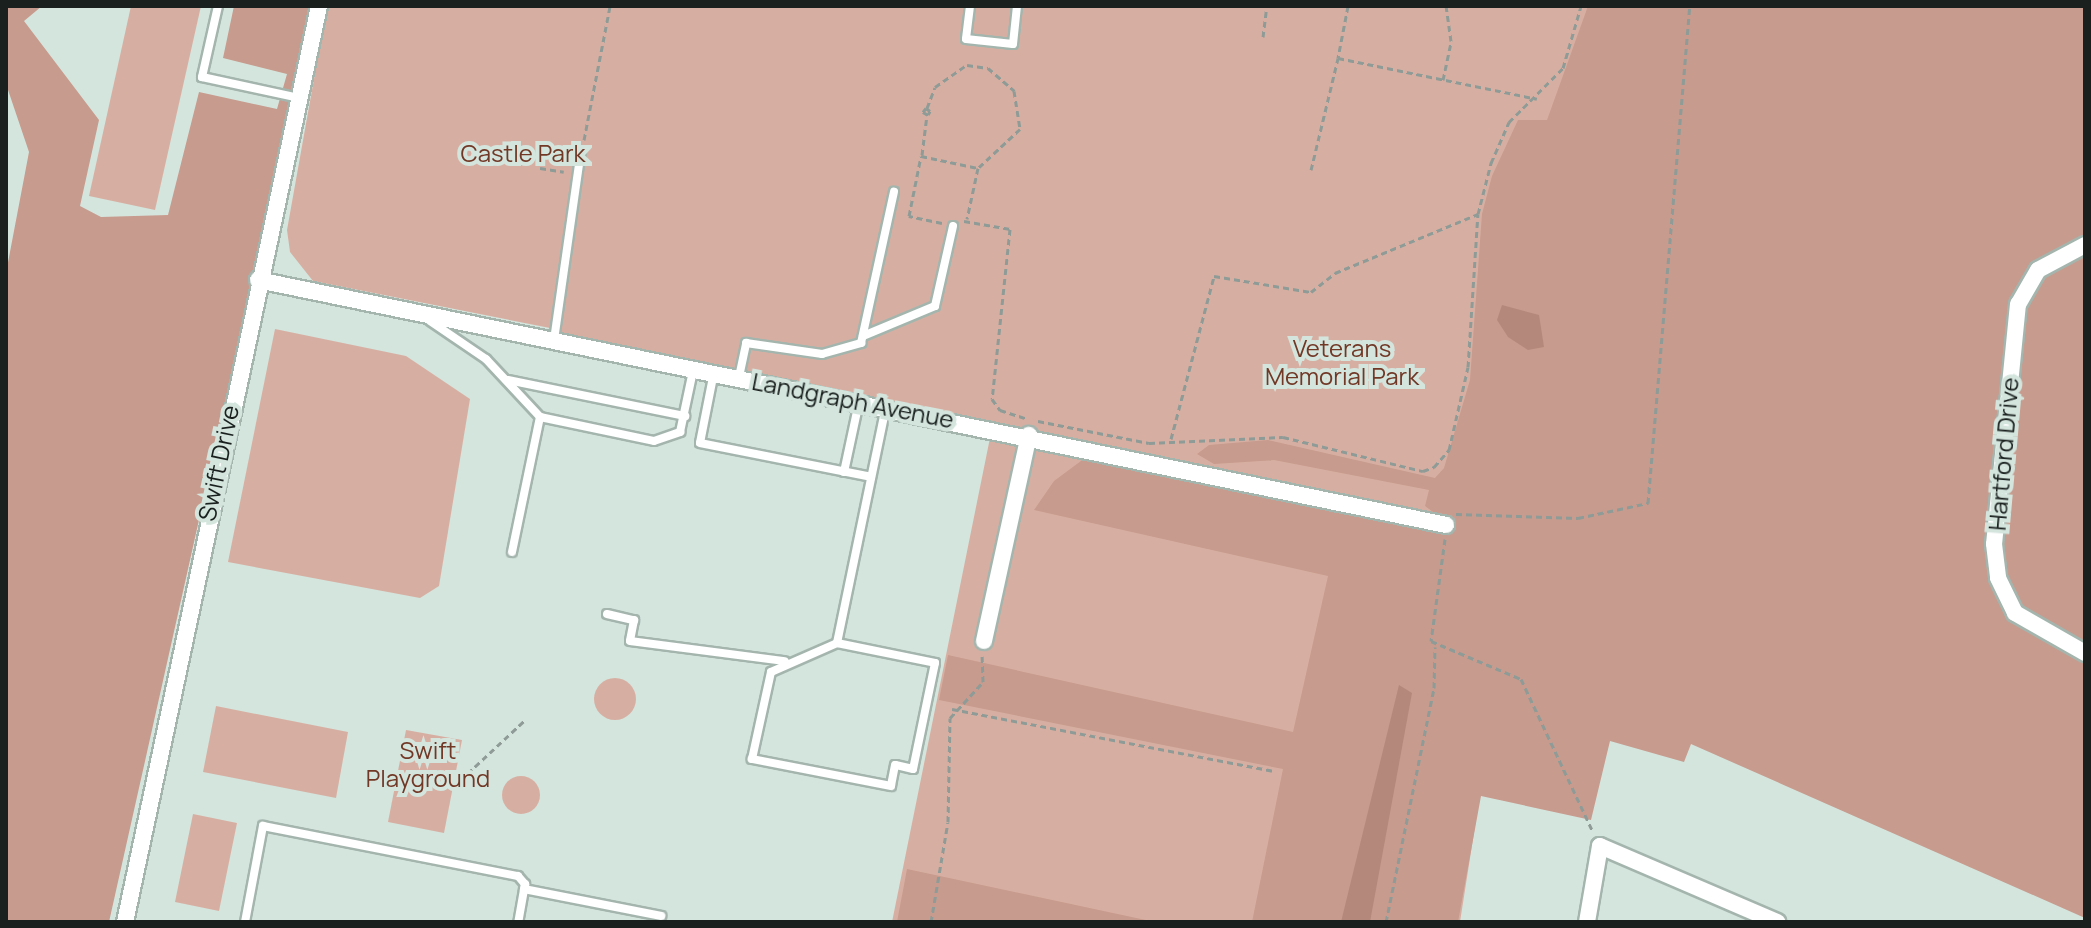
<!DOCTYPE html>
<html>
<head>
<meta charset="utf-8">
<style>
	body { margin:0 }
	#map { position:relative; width:2091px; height:928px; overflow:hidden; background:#d4e5de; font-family:Manrope,sans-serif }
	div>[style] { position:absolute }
	.green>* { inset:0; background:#d7afa2 }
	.round { border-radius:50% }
	.forest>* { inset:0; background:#c79b8d }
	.water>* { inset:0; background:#b4897c }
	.path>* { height:3px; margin-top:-1.5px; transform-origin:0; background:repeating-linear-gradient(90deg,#8e9b96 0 6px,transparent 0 10px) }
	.roads { filter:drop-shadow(2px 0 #a4b5ae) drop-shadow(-2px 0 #a4b5ae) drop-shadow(0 2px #a4b5ae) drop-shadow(0 -2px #a4b5ae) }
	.service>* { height:8px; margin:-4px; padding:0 4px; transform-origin:4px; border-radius:4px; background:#fff }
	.minor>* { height:16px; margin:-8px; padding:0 8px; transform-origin:8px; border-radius:8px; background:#fff }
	span { translate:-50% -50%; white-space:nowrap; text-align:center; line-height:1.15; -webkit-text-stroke:8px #d4e5de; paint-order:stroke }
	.park-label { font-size:24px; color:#713826 }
	.street-label { font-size:24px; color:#1a201e }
	.frame { position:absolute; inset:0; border:8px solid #1a201e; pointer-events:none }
</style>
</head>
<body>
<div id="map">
	<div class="green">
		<i style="clip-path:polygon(131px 6px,201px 6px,155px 210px,89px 196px)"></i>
		<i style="clip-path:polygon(327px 6px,1816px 6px,1497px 686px,1460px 922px,892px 922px,992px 428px,554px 340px,555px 329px,313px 281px,290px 252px,287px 230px)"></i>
		<i style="clip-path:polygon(275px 329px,406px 356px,470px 399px,439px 586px,420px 598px,228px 562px)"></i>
		<i class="round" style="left:594px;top:678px;width:42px;height:42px"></i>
		<i style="clip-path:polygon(216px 706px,348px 732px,336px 798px,203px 772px)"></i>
		<i style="clip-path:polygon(406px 730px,462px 740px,444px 833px,388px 822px)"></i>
		<i class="round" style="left:502px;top:776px;width:38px;height:38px"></i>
		<i style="clip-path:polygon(193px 814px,237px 823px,219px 911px,175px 902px)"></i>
	</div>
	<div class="forest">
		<i style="clip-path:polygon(6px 6px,42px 6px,24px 21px,99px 120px,80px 206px,101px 217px,168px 215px,199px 92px,277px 109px,287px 74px,223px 58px,234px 6px,314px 6px,109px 922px,6px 922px,6px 273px,29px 152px,6px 84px)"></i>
		<i style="clip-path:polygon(1588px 6px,2085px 6px,2085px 918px,1691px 744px,1684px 762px,1610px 741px,1591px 820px,1481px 796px,1458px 922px,1252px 922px,1283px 769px,939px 700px,948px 655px,1293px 732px,1328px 576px,1034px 510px,1054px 481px,1085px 458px,1444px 520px,1425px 506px,1429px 490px,1274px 460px,1214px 464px,1197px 454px,1209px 445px,1268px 440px,1435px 478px,1444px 468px,1470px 380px,1482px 214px,1492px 176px,1518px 120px,1547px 120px)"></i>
		<i style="clip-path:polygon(907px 869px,1155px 922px,897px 922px)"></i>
	</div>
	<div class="water">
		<i style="clip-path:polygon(1502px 305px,1539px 315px,1544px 347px,1528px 350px,1508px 337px,1497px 320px)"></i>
		<i style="clip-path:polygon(1399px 685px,1412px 693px,1370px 922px,1341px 922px)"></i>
	</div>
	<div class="path">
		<i style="left:1348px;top:6px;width:53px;rotate:100.9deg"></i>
		<i style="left:1338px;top:58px;width:203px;rotate:11.6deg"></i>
		<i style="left:1263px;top:37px;width:31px;rotate:-83deg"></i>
		<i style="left:1443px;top:80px;width:40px;rotate:-78deg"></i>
		<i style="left:1451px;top:41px;width:35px;rotate:-98deg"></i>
		<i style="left:926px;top:108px;width:5px;rotate:37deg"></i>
		<i style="left:930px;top:111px;width:4px;rotate:117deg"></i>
		<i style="left:928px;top:115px;width:6px;rotate:-149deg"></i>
		<i style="left:923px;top:112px;width:5px;rotate:-53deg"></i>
		<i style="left:927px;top:108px;width:22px;rotate:-69deg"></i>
		<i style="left:935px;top:87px;width:39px;rotate:-35deg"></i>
		<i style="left:967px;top:65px;width:21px;rotate:8deg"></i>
		<i style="left:988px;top:68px;width:35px;rotate:41deg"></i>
		<i style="left:1014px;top:91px;width:38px;rotate:81deg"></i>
		<i style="left:1020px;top:129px;width:57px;rotate:137.1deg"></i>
		<i style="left:584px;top:140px;width:136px;rotate:-79deg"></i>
		<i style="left:922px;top:155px;width:40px;rotate:-82.9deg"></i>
		<i style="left:540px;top:168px;width:24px;rotate:9deg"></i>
		<i style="left:1311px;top:170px;width:115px;rotate:-76.4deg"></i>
		<i style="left:964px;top:221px;width:47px;rotate:9.9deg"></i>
		<i style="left:1010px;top:229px;width:171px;rotate:96deg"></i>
		<i style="left:992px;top:399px;width:14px;rotate:54deg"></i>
		<i style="left:1000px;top:410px;width:28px;rotate:18deg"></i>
		<i style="left:942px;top:223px;width:34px;rotate:-168deg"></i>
		<i style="left:909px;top:216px;width:61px;rotate:-78.7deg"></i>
		<i style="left:921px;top:156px;width:58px;rotate:11.9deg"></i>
		<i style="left:978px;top:168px;width:52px;rotate:102.2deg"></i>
		<i style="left:1038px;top:421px;width:113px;rotate:11.2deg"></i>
		<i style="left:1149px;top:443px;width:134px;rotate:-2.6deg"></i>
		<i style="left:1283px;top:437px;width:144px;rotate:13.7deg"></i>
		<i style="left:1423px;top:471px;width:12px;rotate:-20deg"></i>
		<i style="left:1434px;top:467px;width:23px;rotate:-49deg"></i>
		<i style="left:1449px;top:450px;width:85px;rotate:-77.1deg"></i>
		<i style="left:1468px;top:367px;width:153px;rotate:-86.3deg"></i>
		<i style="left:1478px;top:214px;width:53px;rotate:-75.7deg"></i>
		<i style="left:1491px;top:163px;width:45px;rotate:-66.3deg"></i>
		<i style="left:1509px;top:122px;width:76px;rotate:-45deg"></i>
		<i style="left:1563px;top:68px;width:65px;rotate:-73.8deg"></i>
		<i style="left:1171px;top:439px;width:169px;rotate:-75.2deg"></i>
		<i style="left:1214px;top:276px;width:98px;rotate:9.4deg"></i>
		<i style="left:1311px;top:292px;width:31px;rotate:-38deg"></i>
		<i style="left:1335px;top:273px;width:155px;rotate:-22.4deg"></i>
		<i style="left:1456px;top:514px;width:122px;rotate:1.9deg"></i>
		<i style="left:1578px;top:518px;width:72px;rotate:-12.1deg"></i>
		<i style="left:1648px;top:503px;width:499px;rotate:-85.2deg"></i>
		<i style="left:1445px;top:539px;width:103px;rotate:97.8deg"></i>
		<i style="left:1431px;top:641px;width:98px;rotate:22.9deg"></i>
		<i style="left:1521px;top:679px;width:169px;rotate:64.8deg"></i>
		<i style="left:952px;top:709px;width:327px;rotate:10.9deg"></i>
		<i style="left:453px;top:787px;width:97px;rotate:-42.9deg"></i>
		<i style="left:931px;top:922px;width:101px;rotate:-80.4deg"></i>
		<i style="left:948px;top:822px;width:104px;rotate:-88.9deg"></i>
		<i style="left:950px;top:718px;width:49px;rotate:-47.5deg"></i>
		<i style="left:983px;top:682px;width:26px;rotate:-92deg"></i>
		<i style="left:1386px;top:922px;width:239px;rotate:-78.4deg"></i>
		<i style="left:1434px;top:688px;width:41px;rotate:-88.6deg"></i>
	</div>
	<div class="roads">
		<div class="service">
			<i style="left:218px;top:6px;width:73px;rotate:102.7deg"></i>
			<i style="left:202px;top:77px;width:99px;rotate:12.2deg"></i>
			<i style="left:970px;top:6px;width:33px;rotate:97deg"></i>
			<i style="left:966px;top:39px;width:47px;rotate:6.1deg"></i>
			<i style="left:1013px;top:44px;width:38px;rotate:-84deg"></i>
			<i style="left:430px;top:321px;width:68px;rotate:34.2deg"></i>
			<i style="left:486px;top:359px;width:79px;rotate:47deg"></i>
			<i style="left:540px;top:417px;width:116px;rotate:11.9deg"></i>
			<i style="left:654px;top:441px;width:28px;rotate:-19deg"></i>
			<i style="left:680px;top:432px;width:62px;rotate:-78deg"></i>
			<i style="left:863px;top:336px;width:78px;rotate:-22.6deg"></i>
			<i style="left:935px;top:306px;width:82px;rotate:-77.3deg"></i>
			<i style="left:554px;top:340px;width:191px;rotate:-81.9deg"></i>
			<i style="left:714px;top:372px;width:72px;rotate:101.2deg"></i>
			<i style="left:700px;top:443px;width:174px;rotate:11.2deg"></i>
			<i style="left:739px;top:377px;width:35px;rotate:-78deg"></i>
			<i style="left:746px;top:343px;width:77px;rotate:8.2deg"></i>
			<i style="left:822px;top:354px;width:41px;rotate:-15.8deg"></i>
			<i style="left:861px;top:343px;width:155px;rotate:-77.7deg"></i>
			<i style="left:508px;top:380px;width:181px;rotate:11.5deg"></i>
			<i style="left:844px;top:472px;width:72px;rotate:-77.9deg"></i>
			<i style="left:512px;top:552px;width:138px;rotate:-78.3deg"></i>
			<i style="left:607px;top:614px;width:28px;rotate:13deg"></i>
			<i style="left:634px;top:620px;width:21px;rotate:101deg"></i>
			<i style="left:630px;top:641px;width:156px;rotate:7.4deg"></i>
			<i style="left:837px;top:643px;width:100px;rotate:11.5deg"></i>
			<i style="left:935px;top:663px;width:108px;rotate:101.7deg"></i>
			<i style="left:913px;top:769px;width:18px;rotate:-167deg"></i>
			<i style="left:895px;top:765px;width:21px;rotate:101deg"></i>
			<i style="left:891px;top:786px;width:142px;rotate:-169deg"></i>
			<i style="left:752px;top:759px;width:89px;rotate:-77.7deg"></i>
			<i style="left:771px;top:672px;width:72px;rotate:-23.7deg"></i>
			<i style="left:837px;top:643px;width:241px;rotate:-78.3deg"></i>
			<i style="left:524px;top:889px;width:140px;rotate:11.1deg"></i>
			<i style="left:245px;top:922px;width:98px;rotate:-79.4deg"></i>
			<i style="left:263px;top:826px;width:260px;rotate:11.1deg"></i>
			<i style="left:518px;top:876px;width:11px;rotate:49deg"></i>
			<i style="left:525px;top:884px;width:39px;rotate:100deg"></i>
		</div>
		<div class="minor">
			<i style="left:2085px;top:245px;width:53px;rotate:152deg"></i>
			<i style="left:2038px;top:270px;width:39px;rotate:120deg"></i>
			<i style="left:2018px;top:304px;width:241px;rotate:95.7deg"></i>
			<i style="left:1994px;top:544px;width:34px;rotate:83deg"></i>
			<i style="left:1998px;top:578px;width:39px;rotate:64deg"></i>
			<i style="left:2015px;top:613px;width:81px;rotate:29.7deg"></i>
			<i style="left:258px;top:280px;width:1213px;rotate:11.65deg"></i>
			<i style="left:984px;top:641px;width:211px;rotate:-77.7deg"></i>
			<i style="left:125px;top:922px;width:936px;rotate:-78.04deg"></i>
			<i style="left:1587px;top:922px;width:77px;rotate:-80.3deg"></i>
			<i style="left:1600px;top:846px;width:193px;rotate:23.2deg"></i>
		</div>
	</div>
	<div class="park-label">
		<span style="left:523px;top:153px">Castle Park</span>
		<span style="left:1342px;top:362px">Veterans<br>Memorial Park</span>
		<span style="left:428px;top:764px">Swift<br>Playground</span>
	</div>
	<div class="street-label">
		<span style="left:853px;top:400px;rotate:11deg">Landgraph Avenue</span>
		<span style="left:2003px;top:454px;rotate:-85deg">Hartford Drive</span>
		<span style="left:218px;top:463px;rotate:-78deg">Swift Drive</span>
	</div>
	<div class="frame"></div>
</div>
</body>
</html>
